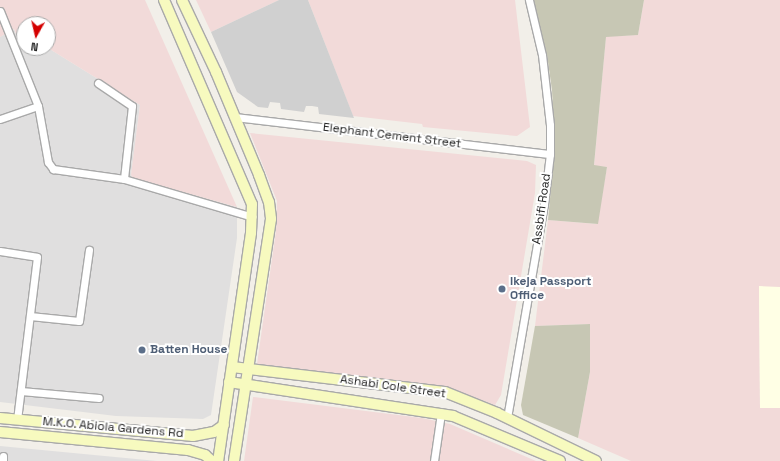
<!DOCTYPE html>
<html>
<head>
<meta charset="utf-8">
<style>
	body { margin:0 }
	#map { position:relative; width:780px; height:461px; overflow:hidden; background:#f2efe9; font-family:"Space Grotesk",sans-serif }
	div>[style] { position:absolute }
	.residential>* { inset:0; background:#e0dfdf }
	.commercial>* { inset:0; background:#f2dad9 }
	.education>* { inset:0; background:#ffffe5 }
	.religious>* { inset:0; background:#d0d0d0 }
	.construction>* { inset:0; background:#c7c7b4 }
	.roads { filter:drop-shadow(1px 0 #a9a9a9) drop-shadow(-1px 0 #a9a9a9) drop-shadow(0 1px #a9a9a9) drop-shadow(0 -1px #a9a9a9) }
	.street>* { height:7px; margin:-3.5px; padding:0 3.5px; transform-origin:3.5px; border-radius:3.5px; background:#fff }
	.secondary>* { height:10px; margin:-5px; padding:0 5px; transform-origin:5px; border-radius:5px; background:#f7fabf }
	.dots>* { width:11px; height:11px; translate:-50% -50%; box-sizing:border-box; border:2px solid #fff; border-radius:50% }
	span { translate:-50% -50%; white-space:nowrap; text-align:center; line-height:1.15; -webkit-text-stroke:4px #fff; paint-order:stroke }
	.street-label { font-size:12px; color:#222 }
	.service-label { font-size:12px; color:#4e5e75; font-weight:700 }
	.left { translate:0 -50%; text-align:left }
	.north { position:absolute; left:16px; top:16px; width:40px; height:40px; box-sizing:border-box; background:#fff; border:1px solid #a7a7a7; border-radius:50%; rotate:188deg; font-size:11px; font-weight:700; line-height:16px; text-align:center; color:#222 }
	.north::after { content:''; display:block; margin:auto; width:14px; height:18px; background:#d40000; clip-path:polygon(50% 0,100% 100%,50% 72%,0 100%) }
</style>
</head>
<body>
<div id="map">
	<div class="residential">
		<i style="clip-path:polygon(14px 29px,20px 43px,24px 41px,24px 48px,48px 48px,140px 105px,131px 175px,134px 178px,237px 207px,237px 238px,211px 415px,203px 419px,116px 416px,0 402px,0 37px)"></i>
		<i style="clip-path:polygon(0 446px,157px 461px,0 461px)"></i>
	</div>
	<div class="commercial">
		<i style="clip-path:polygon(0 0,145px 0,237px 207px,133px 178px,131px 175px,140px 105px,48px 48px,48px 24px,24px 24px,24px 41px,20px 43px,14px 29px,0 37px)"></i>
		<i style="clip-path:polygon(196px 0,279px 0,211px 32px)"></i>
		<i style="clip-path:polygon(308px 0,515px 0,530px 127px,517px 136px,423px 127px,422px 124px,353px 116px)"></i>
		<i style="clip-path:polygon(644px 0,780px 0,780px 287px,759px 287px,760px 407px,780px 408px,780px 461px,631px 461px,578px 438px,590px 372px,590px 324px,535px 326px,548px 220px,597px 224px,607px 167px,594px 166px,606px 36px,638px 35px)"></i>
		<i style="clip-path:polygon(250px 133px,527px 161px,536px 165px,535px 193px,501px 395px,495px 405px,454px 390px,257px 364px,276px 231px,277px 201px)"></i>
		<i style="clip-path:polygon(253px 397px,422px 418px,450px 424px,536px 461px,244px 461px)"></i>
	</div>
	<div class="education">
		<i style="clip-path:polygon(759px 286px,780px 287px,780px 408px,760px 408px)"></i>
	</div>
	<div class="religious">
		<i style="clip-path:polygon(279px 0,308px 0,354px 118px,319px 114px,318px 107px,312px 106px,306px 106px,304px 112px,281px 109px,280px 103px,270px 102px,268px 108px,258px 107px,237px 92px,211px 32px)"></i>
	</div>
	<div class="construction">
		<i style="clip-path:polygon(533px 0,644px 0,638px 35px,606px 37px,594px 165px,607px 167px,598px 224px,548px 220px,555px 145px,552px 90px,547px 55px)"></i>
		<i style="clip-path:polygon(590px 324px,590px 372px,578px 438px,523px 415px,521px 405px,535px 326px)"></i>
	</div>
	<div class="roads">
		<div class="street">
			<i style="left:0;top:11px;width:102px;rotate:68.2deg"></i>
			<i style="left:38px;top:106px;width:57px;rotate:79.9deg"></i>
			<i style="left:48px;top:162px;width:9px;rotate:54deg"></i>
			<i style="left:53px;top:169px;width:72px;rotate:8deg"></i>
			<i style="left:124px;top:179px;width:134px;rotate:16.4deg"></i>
			<i style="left:98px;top:83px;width:41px;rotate:34.1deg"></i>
			<i style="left:132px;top:106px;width:73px;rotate:96.3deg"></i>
			<i style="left:234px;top:117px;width:318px;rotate:6.7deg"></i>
			<i style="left:0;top:119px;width:40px;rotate:-18.9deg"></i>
			<i style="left:0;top:251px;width:37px;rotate:9deg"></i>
			<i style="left:37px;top:257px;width:164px;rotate:97deg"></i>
			<i style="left:30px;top:316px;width:49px;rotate:5.8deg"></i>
			<i style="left:79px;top:321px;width:72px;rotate:-82deg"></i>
			<i style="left:21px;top:391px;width:78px;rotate:5.1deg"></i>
			<i style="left:507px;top:418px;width:217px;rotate:-80.2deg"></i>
			<i style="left:544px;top:204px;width:50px;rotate:-83.2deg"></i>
			<i style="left:550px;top:154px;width:29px;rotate:-90deg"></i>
			<i style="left:550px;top:125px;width:70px;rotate:-96.5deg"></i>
			<i style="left:542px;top:55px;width:57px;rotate:-103.3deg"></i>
			<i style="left:3px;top:461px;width:5px;rotate:-90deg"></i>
			<i style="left:434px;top:461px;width:49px;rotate:-81.7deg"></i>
		</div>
		<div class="secondary">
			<i style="left:164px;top:0;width:222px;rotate:66.7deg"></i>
			<i style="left:252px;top:204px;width:29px;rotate:92deg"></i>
			<i style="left:251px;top:233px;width:230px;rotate:98.2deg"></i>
			<i style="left:182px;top:0;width:80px;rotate:64.7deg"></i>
			<i style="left:216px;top:72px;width:112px;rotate:67.3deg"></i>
			<i style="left:259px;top:175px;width:29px;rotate:70deg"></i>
			<i style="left:269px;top:202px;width:17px;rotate:83deg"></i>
			<i style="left:271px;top:219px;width:245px;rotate:98.7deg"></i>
			<i style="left:232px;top:367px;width:214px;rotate:6.7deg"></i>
			<i style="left:445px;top:392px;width:56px;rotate:22deg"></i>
			<i style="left:497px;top:413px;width:110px;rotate:25.9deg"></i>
			<i style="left:229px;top:382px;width:227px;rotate:8.6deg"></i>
			<i style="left:453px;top:416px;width:116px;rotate:22.8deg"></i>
			<i style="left:0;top:418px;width:194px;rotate:5.3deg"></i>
			<i style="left:193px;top:436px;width:21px;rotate:-11deg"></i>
			<i style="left:214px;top:432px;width:12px;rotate:-35deg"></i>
			<i style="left:0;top:432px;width:189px;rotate:5.5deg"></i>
			<i style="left:188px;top:450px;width:18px;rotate:16deg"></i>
			<i style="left:205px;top:455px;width:9px;rotate:41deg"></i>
		</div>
	</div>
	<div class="dots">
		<i style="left:502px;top:289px;background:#5c6f8a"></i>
		<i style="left:142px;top:350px;background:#5c6f8a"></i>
	</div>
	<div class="street-label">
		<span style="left:392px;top:136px;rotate:7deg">Elephant Cement Street</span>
		<span style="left:542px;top:209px;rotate:-82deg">Assbifi Road</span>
		<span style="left:393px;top:387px;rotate:8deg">Ashabi Cole Street</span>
		<span style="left:113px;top:428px;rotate:5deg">M.K.O. Abiola Gardens Rd</span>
	</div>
	<div class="service-label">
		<span class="left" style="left:510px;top:289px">Ikeja Passport<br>Office</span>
		<span class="left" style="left:150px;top:350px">Batten House</span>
	</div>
	<div class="north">N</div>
</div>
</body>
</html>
